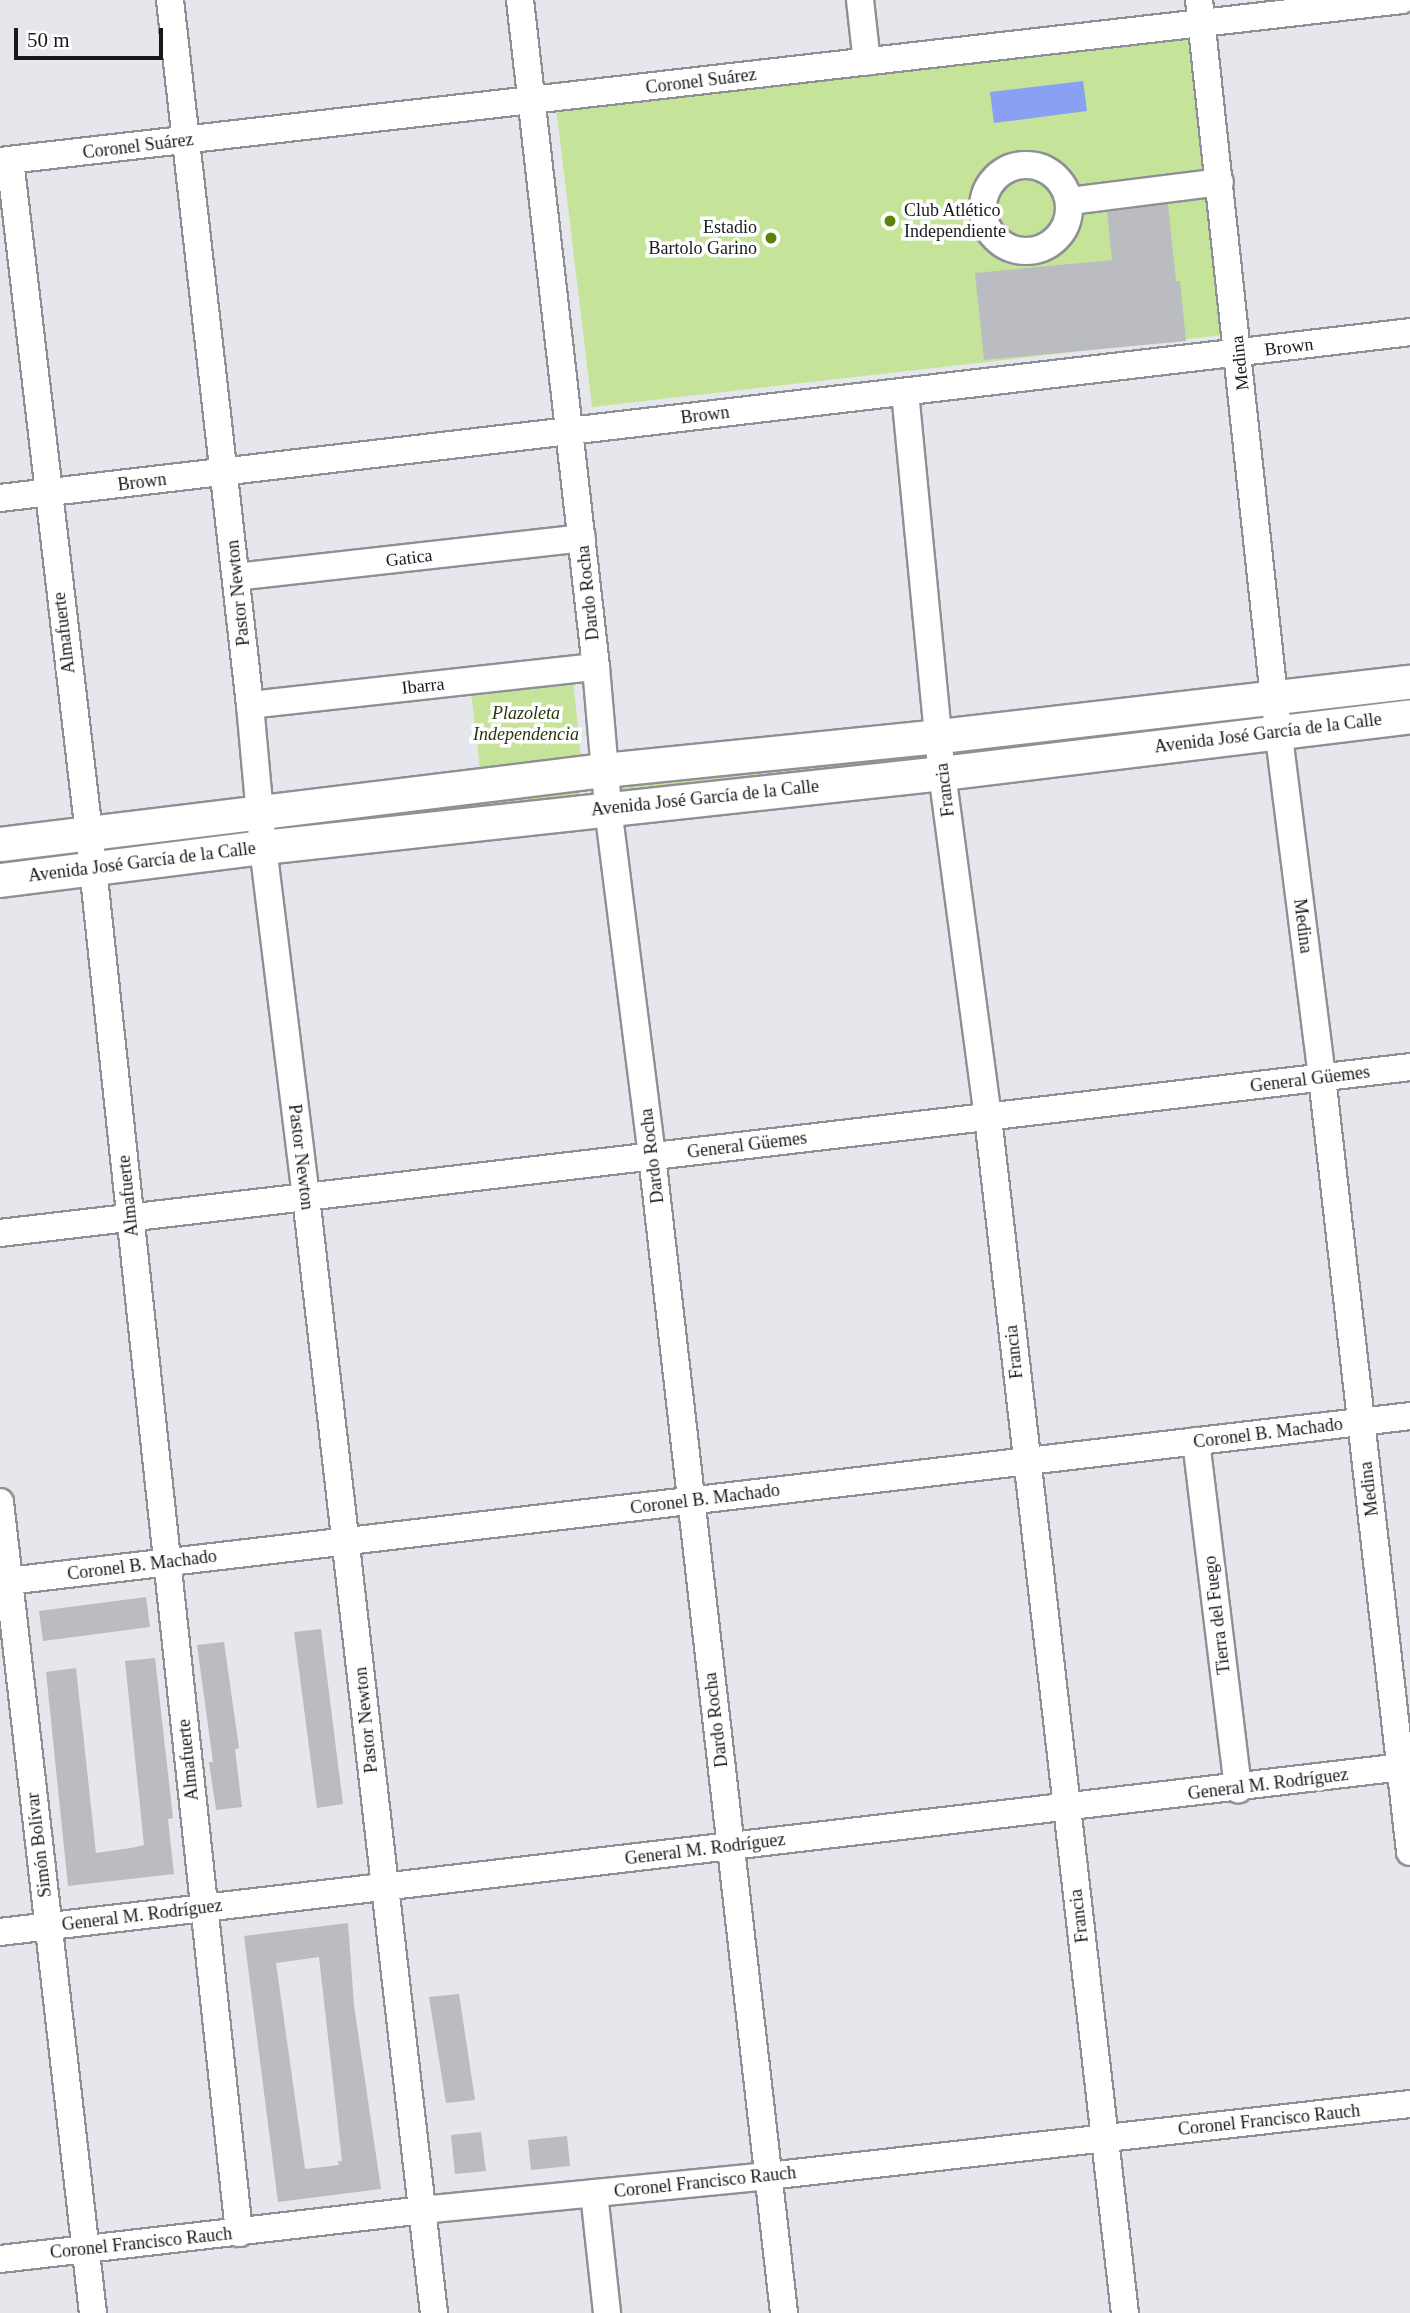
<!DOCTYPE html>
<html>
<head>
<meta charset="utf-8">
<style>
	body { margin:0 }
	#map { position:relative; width:1410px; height:2313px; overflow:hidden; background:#e5e7ec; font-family:"Times New Roman",serif }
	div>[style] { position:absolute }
	.green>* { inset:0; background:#c5e49a }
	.water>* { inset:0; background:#89a0f4 }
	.building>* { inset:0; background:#bbbcc2 }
	.roads { filter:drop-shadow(2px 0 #8f9095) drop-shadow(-2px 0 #8f9095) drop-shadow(0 2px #8f9095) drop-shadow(0 -2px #8f9095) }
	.minor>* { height:26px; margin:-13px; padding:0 13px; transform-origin:13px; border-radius:13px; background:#fff }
	.minor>.ring { margin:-13px; padding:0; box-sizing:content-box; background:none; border:26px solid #fff; border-radius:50% }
	.major>* { height:33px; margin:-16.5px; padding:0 16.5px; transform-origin:16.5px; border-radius:16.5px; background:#fff }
	.dots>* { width:19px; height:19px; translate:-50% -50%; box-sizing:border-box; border:4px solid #fff; border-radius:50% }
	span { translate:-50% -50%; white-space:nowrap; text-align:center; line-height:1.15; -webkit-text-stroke:7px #fff; paint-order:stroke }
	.street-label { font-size:18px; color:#17181a }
	.poi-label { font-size:18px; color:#17181a }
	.left { translate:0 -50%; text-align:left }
	.right { translate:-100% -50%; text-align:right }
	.park-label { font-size:18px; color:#283610; font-style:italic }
	.scale { position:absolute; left:14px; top:28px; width:149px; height:32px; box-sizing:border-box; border:4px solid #17181a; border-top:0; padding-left:9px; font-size:21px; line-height:24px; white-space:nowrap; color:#17181a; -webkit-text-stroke:5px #fff; paint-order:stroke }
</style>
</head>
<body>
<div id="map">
	<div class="green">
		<i style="clip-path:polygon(1187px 35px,1223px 335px,592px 407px,556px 107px)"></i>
		<i style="clip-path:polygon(573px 680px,581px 758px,480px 769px,471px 691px)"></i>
		<i style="clip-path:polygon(918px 747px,920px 766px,619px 798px,617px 780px)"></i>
		<i style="clip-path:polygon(578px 785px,581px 804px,279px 836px,277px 818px)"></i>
	</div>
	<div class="water">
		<i style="clip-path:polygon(1083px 81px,1087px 111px,994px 123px,990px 92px)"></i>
	</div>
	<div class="building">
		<i style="clip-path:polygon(1168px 204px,1176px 281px,1180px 281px,1186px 341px,984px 360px,975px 273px,1112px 260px,1107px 212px)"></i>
		<i style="clip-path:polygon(146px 1597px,150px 1627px,43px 1641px,39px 1611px)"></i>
		<i style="clip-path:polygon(321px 1629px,343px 1804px,317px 1808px,294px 1632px)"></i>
		<i style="clip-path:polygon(224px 1642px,239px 1748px,235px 1749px,242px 1807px,216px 1810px,209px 1762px,213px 1762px,197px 1645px)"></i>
		<i style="clip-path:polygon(155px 1658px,173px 1818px,168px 1819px,174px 1874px,68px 1886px,46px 1672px,76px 1668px,96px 1853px,131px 1848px,144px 1845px,125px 1661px)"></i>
		<i style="clip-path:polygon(evenodd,348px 1923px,354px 2005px,381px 2189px,278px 2202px,244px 1936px,348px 1923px,319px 1957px,342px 2161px,338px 2161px,339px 2165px,305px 2169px,276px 1963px,319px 1957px)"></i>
		<i style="clip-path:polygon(459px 1994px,475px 2100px,446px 2103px,429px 1997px)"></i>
		<i style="clip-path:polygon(481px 2132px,486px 2171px,455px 2174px,451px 2135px)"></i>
		<i style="clip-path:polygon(567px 2136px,570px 2166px,531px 2170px,528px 2140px)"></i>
	</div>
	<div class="roads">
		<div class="minor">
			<i style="left:170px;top:0;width:710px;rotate:83.53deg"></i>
			<i style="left:250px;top:705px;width:143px;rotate:84.8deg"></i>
			<i style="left:263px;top:847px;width:353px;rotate:83deg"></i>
			<i style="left:306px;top:1197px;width:1123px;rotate:83.46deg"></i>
			<i style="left:520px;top:0;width:671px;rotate:83.5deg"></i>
			<i style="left:596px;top:667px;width:142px;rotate:85.1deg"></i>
			<i style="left:608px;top:808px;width:351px;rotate:82.8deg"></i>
			<i style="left:652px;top:1156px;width:1165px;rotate:83.49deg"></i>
			<i style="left:860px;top:0;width:62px;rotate:83.6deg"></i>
			<i style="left:1199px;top:0;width:701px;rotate:83.86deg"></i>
			<i style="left:1274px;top:697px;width:383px;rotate:82.8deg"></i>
			<i style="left:1322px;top:1077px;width:780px;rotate:83.52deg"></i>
			<i style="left:10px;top:160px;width:713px;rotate:83.31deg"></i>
			<i style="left:93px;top:868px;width:1373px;rotate:83.89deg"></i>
			<i style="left:0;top:161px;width:1411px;rotate:-6.55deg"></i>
			<i class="ring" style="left:983px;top:165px;width:60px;height:60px"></i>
			<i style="left:1070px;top:201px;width:151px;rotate:-7.2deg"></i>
			<i style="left:905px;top:392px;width:383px;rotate:84.5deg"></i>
			<i style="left:942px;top:773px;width:347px;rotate:82.4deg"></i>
			<i style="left:988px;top:1117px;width:1204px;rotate:83.47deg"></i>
			<i style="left:0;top:498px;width:1420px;rotate:-6.71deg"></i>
			<i style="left:236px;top:577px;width:348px;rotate:-6.4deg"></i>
			<i style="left:250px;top:705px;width:348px;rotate:-6.3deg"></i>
			<i style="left:0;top:1233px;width:1420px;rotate:-6.71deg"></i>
			<i style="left:1196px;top:1441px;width:351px;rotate:83.1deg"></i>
			<i style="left:0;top:1502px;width:816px;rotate:83.46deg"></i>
			<i style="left:0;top:1582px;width:1420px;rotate:-6.71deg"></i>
			<i style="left:0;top:1932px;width:1420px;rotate:-6.71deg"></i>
			<i style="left:594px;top:2193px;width:121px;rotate:83.8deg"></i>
			<i style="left:0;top:2259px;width:425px;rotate:-6.6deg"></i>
			<i style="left:422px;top:2210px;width:348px;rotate:-5.6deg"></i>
			<i style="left:768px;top:2176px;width:646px;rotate:-6.4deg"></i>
		</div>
		<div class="major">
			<i style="left:0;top:844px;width:609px;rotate:-6.98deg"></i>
			<i style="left:604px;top:770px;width:338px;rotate:-5.8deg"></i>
			<i style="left:940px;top:736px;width:473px;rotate:-6.6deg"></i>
			<i style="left:0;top:880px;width:265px;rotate:-7.2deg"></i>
			<i style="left:263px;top:847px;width:683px;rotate:-6.22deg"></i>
			<i style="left:942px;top:773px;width:471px;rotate:-6.9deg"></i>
		</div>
	</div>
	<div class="dots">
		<i style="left:890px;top:221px;background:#5e8302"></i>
		<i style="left:771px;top:238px;background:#5e8302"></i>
	</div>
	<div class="street-label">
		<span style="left:701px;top:81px;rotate:-7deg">Coronel Suárez</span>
		<span style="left:138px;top:146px;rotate:-7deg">Coronel Suárez</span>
		<span style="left:1289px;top:347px;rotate:-7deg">Brown</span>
		<span style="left:1240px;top:363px;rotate:-96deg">Medina</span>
		<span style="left:705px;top:415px;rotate:-7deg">Brown</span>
		<span style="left:142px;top:482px;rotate:-7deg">Brown</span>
		<span style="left:409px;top:558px;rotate:-7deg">Gatica</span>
		<span style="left:238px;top:593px;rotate:-96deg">Pastor Newton</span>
		<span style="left:588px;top:593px;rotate:-96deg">Dardo Rocha</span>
		<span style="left:64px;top:633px;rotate:-97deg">Almafuerte</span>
		<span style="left:423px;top:686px;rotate:-6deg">Ibarra</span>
		<span style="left:1268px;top:733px;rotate:-7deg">Avenida José García de la Calle</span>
		<span style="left:945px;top:790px;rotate:-97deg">Francia</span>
		<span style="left:705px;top:798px;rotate:-6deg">Avenida José García de la Calle</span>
		<span style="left:142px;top:862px;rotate:-7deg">Avenida José García de la Calle</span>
		<span style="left:1303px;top:926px;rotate:83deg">Medina</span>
		<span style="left:1310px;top:1079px;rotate:-7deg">General Güemes</span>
		<span style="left:747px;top:1145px;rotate:-7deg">General Güemes</span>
		<span style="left:652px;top:1156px;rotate:-97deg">Dardo Rocha</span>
		<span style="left:301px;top:1157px;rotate:83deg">Pastor Newton</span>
		<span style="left:128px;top:1196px;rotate:-96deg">Almafuerte</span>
		<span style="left:1014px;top:1352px;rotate:-96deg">Francia</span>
		<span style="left:1268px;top:1433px;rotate:-7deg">Coronel B. Machado</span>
		<span style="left:1369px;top:1489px;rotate:-97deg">Medina</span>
		<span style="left:705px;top:1499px;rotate:-7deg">Coronel B. Machado</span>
		<span style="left:142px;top:1565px;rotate:-7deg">Coronel B. Machado</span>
		<span style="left:1217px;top:1615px;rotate:-97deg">Tierra del Fuego</span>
		<span style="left:366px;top:1720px;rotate:-96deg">Pastor Newton</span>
		<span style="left:716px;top:1720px;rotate:-97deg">Dardo Rocha</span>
		<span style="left:188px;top:1760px;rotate:-96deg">Almafuerte</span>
		<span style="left:1268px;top:1784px;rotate:-7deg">General M. Rodríguez</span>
		<span style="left:39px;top:1845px;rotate:-97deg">Simón Bolívar</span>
		<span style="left:705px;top:1849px;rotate:-7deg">General M. Rodríguez</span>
		<span style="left:142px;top:1915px;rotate:-7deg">General M. Rodríguez</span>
		<span style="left:1079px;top:1916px;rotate:-97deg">Francia</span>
		<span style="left:1269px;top:2120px;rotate:-6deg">Coronel Francisco Rauch</span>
		<span style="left:705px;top:2182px;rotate:-6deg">Coronel Francisco Rauch</span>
		<span style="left:141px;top:2243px;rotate:-6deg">Coronel Francisco Rauch</span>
	</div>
	<div class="poi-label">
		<span class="left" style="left:904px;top:221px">Club Atlético<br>Independiente</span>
		<span class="right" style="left:757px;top:238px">Estadio<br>Bartolo Garino</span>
	</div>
	<div class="park-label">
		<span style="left:526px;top:724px">Plazoleta<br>Independencia</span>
	</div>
	<div class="scale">50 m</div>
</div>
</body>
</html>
